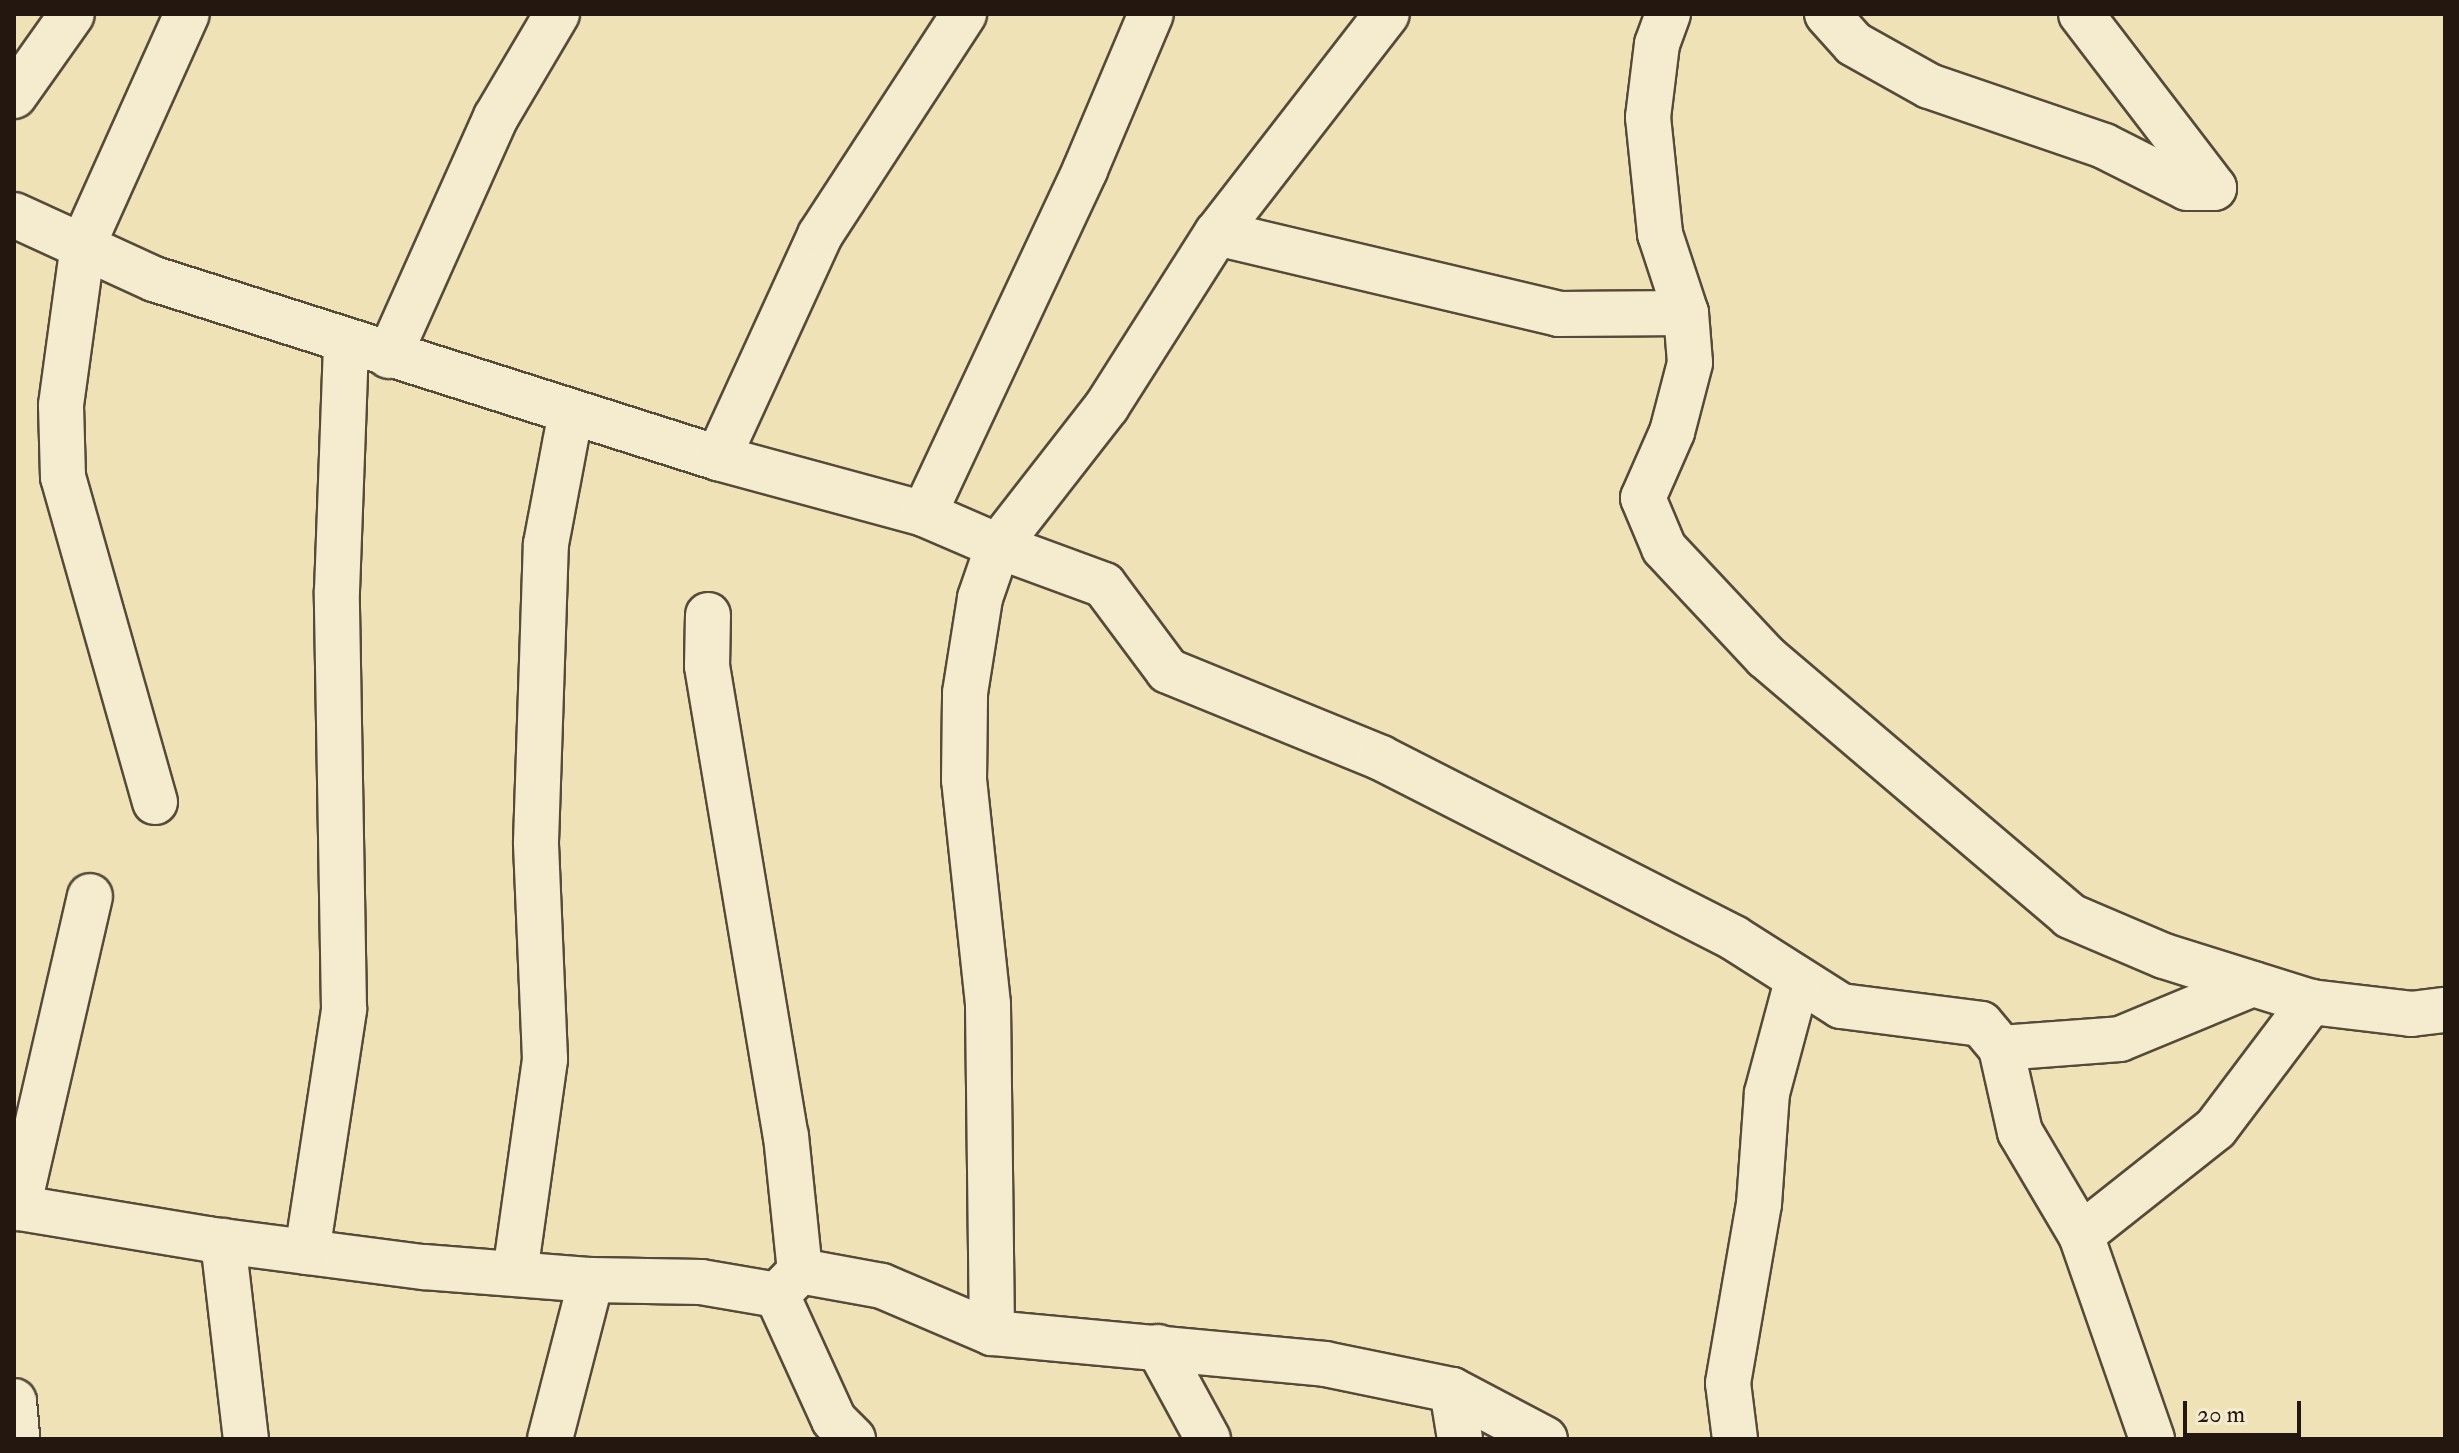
<!DOCTYPE html>
<html>
<head>
<meta charset="utf-8">
<style>
	body { margin:0 }
	#map { position:relative; width:2459px; height:1453px; overflow:hidden; background:#efe2b7; font-family:"IM FELL Double Pica",serif }
	div>[style] { position:absolute }
	.roads { filter:drop-shadow(2px 0 #564a3a) drop-shadow(-2px 0 #564a3a) drop-shadow(0 2px #564a3a) drop-shadow(0 -2px #564a3a) }
	.minor>* { height:44px; margin:-22px; padding:0 22px; transform-origin:22px; border-radius:22px; background:#f5ecd0 }
	span { translate:-50% -50%; white-space:nowrap; text-align:center; line-height:1.15; -webkit-text-stroke:7px #f5ecd0; paint-order:stroke }
	.frame { position:absolute; inset:0; border:16px solid #231710; pointer-events:none }
	.scale { position:absolute; left:2183px; top:1401px; width:118px; height:36px; box-sizing:border-box; border:4px solid #231710; border-top:0; padding-left:10px; font-size:24px; line-height:28px; white-space:nowrap; color:#231710; -webkit-text-stroke:6px #f5ecd0; paint-order:stroke }
</style>
</head>
<body>
<div id="map">
	<div class="roads">
		<div class="minor">
			<i style="left:1668px;top:14px;width:32px;rotate:110deg"></i>
			<i style="left:1657px;top:44px;width:74px;rotate:97deg"></i>
			<i style="left:1648px;top:117px;width:118px;rotate:84.1deg"></i>
			<i style="left:1660px;top:234px;width:83px;rotate:71.8deg"></i>
			<i style="left:1686px;top:313px;width:50px;rotate:85.4deg"></i>
			<i style="left:1690px;top:363px;width:71px;rotate:104.6deg"></i>
			<i style="left:1672px;top:432px;width:72px;rotate:113.7deg"></i>
			<i style="left:1643px;top:498px;width:54px;rotate:67.2deg"></i>
			<i style="left:1664px;top:548px;width:149px;rotate:46.9deg"></i>
			<i style="left:1766px;top:657px;width:399px;rotate:40.4deg"></i>
			<i style="left:2070px;top:916px;width:102px;rotate:23.1deg"></i>
			<i style="left:2164px;top:956px;width:154px;rotate:17.4deg"></i>
			<i style="left:2311px;top:1002px;width:101px;rotate:6.8deg"></i>
			<i style="left:2411px;top:1014px;width:34px;rotate:-7deg"></i>
			<i style="left:1827px;top:14px;width:40px;rotate:48deg"></i>
			<i style="left:1854px;top:44px;width:86px;rotate:29.2deg"></i>
			<i style="left:1929px;top:86px;width:185px;rotate:18.9deg"></i>
			<i style="left:2104px;top:146px;width:93px;rotate:26.8deg"></i>
			<i style="left:2187px;top:188px;width:27px"></i>
			<i style="left:2081px;top:14px;width:219px;rotate:52.6deg"></i>
			<i style="left:14px;top:96px;width:100px;rotate:-54.7deg"></i>
			<i style="left:14px;top:215px;width:154px;rotate:24.6deg"></i>
			<i style="left:154px;top:279px;width:592px;rotate:17.61deg"></i>
			<i style="left:718px;top:458px;width:213px;rotate:15.2deg"></i>
			<i style="left:924px;top:514px;width:81px;rotate:23.4deg"></i>
			<i style="left:998px;top:546px;width:113px;rotate:20.2deg"></i>
			<i style="left:1104px;top:585px;width:107px;rotate:53.3deg"></i>
			<i style="left:1168px;top:671px;width:230px;rotate:22.2deg"></i>
			<i style="left:1381px;top:758px;width:396px;rotate:27deg"></i>
			<i style="left:1734px;top:938px;width:127px;rotate:32.4deg"></i>
			<i style="left:1841px;top:1006px;width:141px;rotate:7.3deg"></i>
			<i style="left:1981px;top:1024px;width:31px;rotate:50deg"></i>
			<i style="left:2001px;top:1048px;width:119px;rotate:-4.3deg"></i>
			<i style="left:2120px;top:1039px;width:144px;rotate:-22.5deg"></i>
			<i style="left:1217px;top:233px;width:351px;rotate:13.3deg"></i>
			<i style="left:1559px;top:314px;width:127px;rotate:-0.5deg"></i>
			<i style="left:389px;top:356px;width:262px;rotate:-65.9deg"></i>
			<i style="left:496px;top:117px;width:120px;rotate:-59.4deg"></i>
			<i style="left:718px;top:458px;width:245px;rotate:-65.4deg"></i>
			<i style="left:820px;top:235px;width:264px;rotate:-56.9deg"></i>
			<i style="left:924px;top:514px;width:380px;rotate:-64.9deg"></i>
			<i style="left:1085px;top:170px;width:169px;rotate:-67.1deg"></i>
			<i style="left:708px;top:615px;width:51px;rotate:91.1deg"></i>
			<i style="left:707px;top:666px;width:477px;rotate:80.5deg"></i>
			<i style="left:786px;top:1136px;width:136px;rotate:84.1deg"></i>
			<i style="left:155px;top:802px;width:338px;rotate:-105.8deg"></i>
			<i style="left:63px;top:477px;width:72px;rotate:-91.6deg"></i>
			<i style="left:61px;top:405px;width:162px;rotate:-82.2deg"></i>
			<i style="left:83px;top:245px;width:253px;rotate:-65.8deg"></i>
			<i style="left:2001px;top:1048px;width:86px;rotate:77.3deg"></i>
			<i style="left:2020px;top:1132px;width:120px;rotate:59.4deg"></i>
			<i style="left:2081px;top:1235px;width:216px;rotate:70.8deg"></i>
			<i style="left:14px;top:1207px;width:196px;rotate:9.4deg"></i>
			<i style="left:207px;top:1239px;width:219px;rotate:7.4deg"></i>
			<i style="left:424px;top:1267px;width:168px;rotate:4.5deg"></i>
			<i style="left:591px;top:1280px;width:110px;rotate:1deg"></i>
			<i style="left:701px;top:1282px;width:77px;rotate:9.7deg"></i>
			<i style="left:777px;top:1295px;width:33px;rotate:-46deg"></i>
			<i style="left:800px;top:1271px;width:83px;rotate:10.4deg"></i>
			<i style="left:882px;top:1286px;width:120px;rotate:23.1deg"></i>
			<i style="left:992px;top:1333px;width:334px;rotate:5.3deg"></i>
			<i style="left:1325px;top:1364px;width:130px;rotate:11.6deg"></i>
			<i style="left:1452px;top:1390px;width:105px;rotate:27.8deg"></i>
			<i style="left:18px;top:1208px;width:320px;rotate:-77deg"></i>
			<i style="left:2081px;top:1235px;width:172px;rotate:-38.4deg"></i>
			<i style="left:2216px;top:1128px;width:158px;rotate:-53deg"></i>
			<i style="left:223px;top:1241px;width:199px;rotate:83.4deg"></i>
			<i style="left:307px;top:1252px;width:246px;rotate:-81.3deg"></i>
			<i style="left:344px;top:1009px;width:418px;rotate:-91deg"></i>
			<i style="left:337px;top:591px;width:251px;rotate:-87.9deg"></i>
			<i style="left:515px;top:1273px;width:216px;rotate:-82deg"></i>
			<i style="left:545px;top:1059px;width:217px;rotate:-92.4deg"></i>
			<i style="left:536px;top:842px;width:298px;rotate:-88.1deg"></i>
			<i style="left:546px;top:544px;width:134px;rotate:-79.3deg"></i>
			<i style="left:777px;top:1295px;width:137px;rotate:65.5deg"></i>
			<i style="left:834px;top:1420px;width:27px;rotate:45deg"></i>
			<i style="left:992px;top:1333px;width:329px;rotate:-90.7deg"></i>
			<i style="left:988px;top:1004px;width:225px;rotate:-96.1deg"></i>
			<i style="left:964px;top:780px;width:87px;rotate:-89.3deg"></i>
			<i style="left:965px;top:693px;width:96px;rotate:-81deg"></i>
			<i style="left:980px;top:598px;width:55px;rotate:-70.9deg"></i>
			<i style="left:998px;top:546px;width:177px;rotate:-52.1deg"></i>
			<i style="left:1107px;top:406px;width:205px;rotate:-57.6deg"></i>
			<i style="left:1217px;top:233px;width:277px;rotate:-52.2deg"></i>
			<i style="left:1158px;top:1347px;width:105px;rotate:61.5deg"></i>
			<i style="left:1452px;top:1390px;width:50px;rotate:80.7deg"></i>
			<i style="left:14px;top:1401px;width:38px;rotate:85deg"></i>
			<i style="left:550px;top:1439px;width:164px;rotate:-75.5deg"></i>
			<i style="left:1735px;top:1439px;width:56px;rotate:-97.1deg"></i>
			<i style="left:1728px;top:1383px;width:182px;rotate:-80.2deg"></i>
			<i style="left:1759px;top:1204px;width:111px;rotate:-85.9deg"></i>
			<i style="left:1767px;top:1093px;width:116px;rotate:-75deg"></i>
		</div>
	</div>
	<div class="frame"></div>
	<div class="scale">20 m</div>
</div>
</body>
</html>
